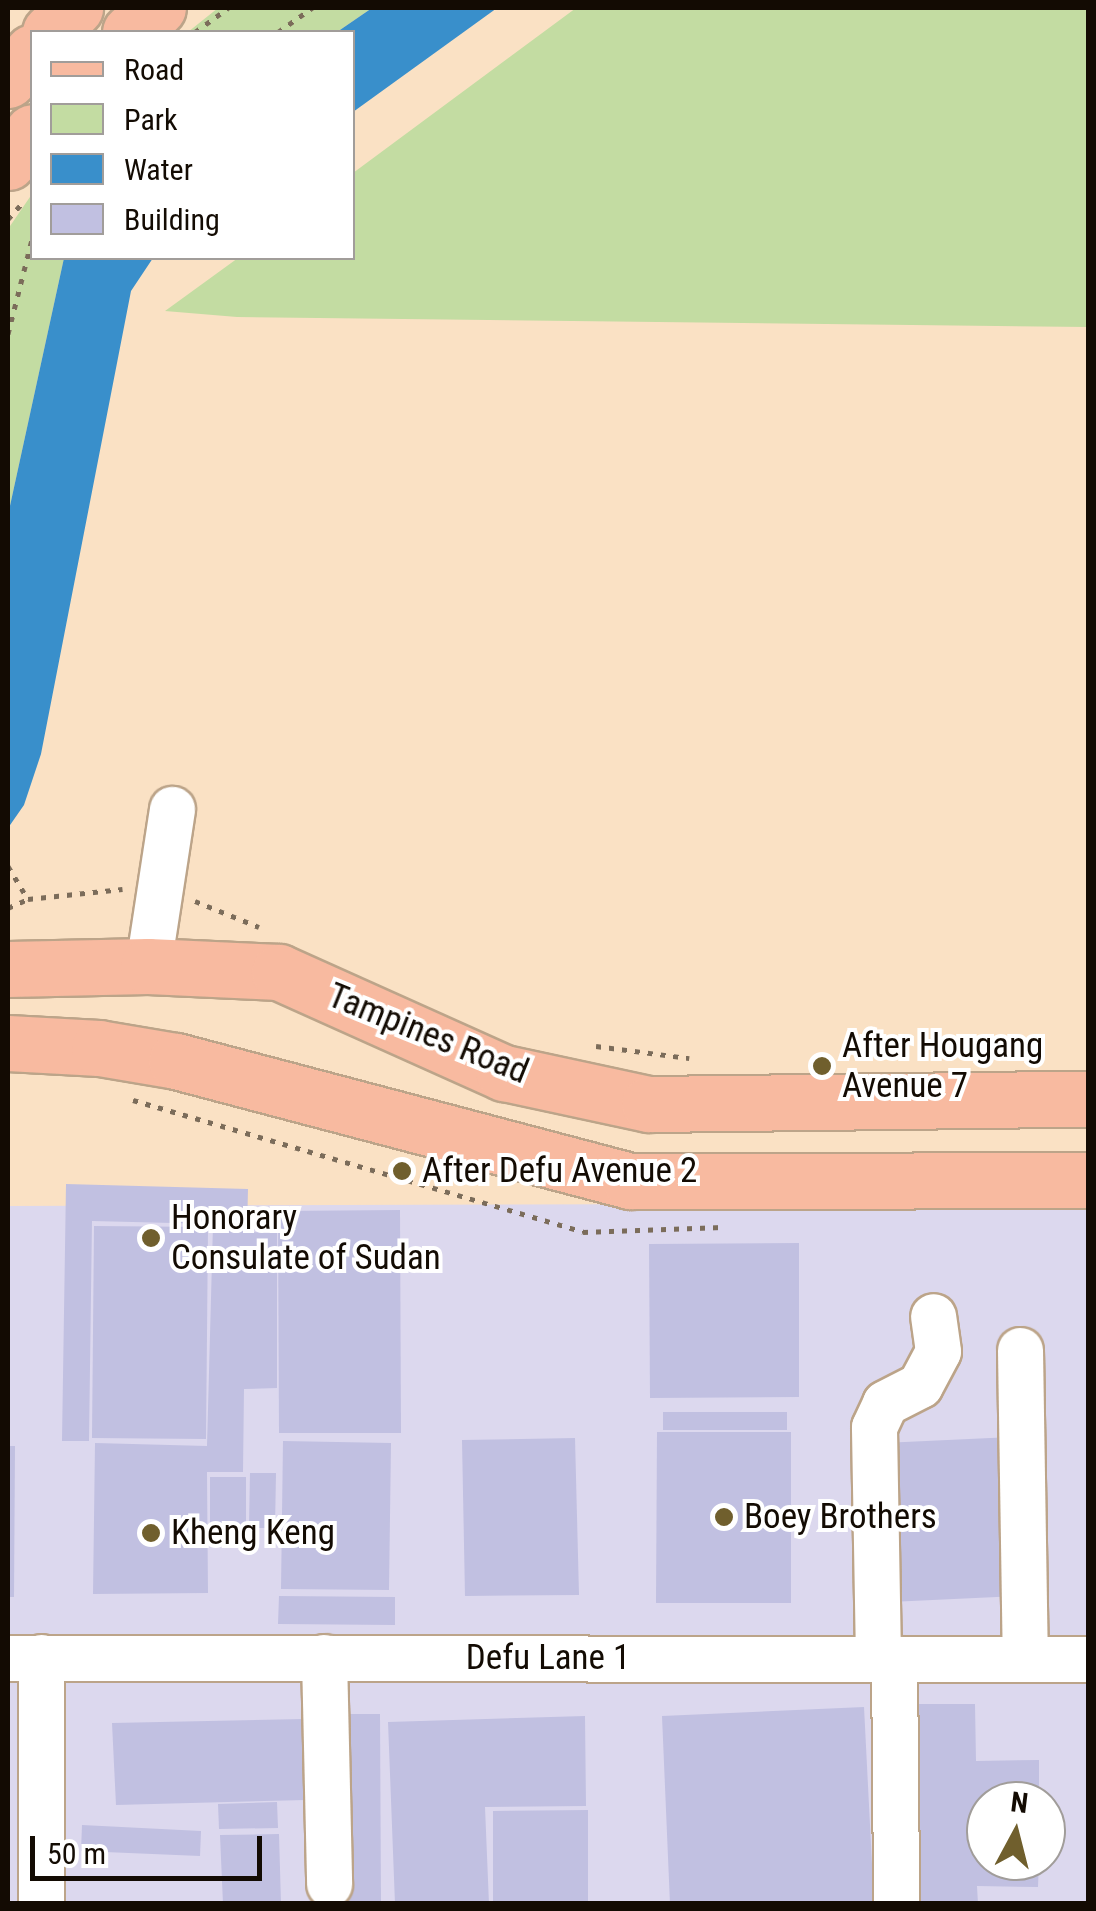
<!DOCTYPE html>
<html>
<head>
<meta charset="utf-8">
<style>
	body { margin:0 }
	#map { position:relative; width:1096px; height:1911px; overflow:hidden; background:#fae1c4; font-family:"Roboto Condensed",sans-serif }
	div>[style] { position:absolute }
	.industrial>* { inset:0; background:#dcd8ee }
	.green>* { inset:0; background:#c3dca2 }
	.water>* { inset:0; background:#398fcb }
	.building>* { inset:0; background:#c1c0e1 }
	.path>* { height:5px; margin-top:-2.5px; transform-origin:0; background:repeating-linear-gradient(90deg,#7b6c5a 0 5px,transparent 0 13px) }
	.roads { filter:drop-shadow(2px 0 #bca489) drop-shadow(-2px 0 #bca489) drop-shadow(0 2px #bca489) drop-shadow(0 -2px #bca489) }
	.minor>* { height:45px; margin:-22.5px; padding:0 22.5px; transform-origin:22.5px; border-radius:22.5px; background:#fff }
	.major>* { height:55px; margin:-27.5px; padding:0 27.5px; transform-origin:27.5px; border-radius:27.5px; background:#f8baa0 }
	.dots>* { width:28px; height:28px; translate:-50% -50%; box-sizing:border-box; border:5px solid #fff; border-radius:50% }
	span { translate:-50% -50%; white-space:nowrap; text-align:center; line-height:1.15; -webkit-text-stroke:8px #fff; paint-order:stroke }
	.street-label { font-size:35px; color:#130b03 }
	.poi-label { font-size:35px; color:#130b03 }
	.left { translate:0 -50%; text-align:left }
	.frame { position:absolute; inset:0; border:10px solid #130b03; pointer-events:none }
	.legend { position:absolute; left:30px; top:30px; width:325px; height:230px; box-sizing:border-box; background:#fff; border:2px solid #a19d9a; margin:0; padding:12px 18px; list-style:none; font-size:30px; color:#130b03 }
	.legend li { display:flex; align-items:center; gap:20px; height:50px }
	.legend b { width:50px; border:2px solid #a19d9a }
	.north { position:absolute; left:966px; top:1781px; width:100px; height:100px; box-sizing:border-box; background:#fff; border:2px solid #a19d9a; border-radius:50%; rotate:7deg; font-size:28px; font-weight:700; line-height:40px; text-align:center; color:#130b03 }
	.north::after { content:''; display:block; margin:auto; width:35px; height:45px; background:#705f2d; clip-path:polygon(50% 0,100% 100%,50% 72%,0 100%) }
	.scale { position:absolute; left:30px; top:1836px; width:232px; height:45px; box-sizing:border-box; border:5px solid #130b03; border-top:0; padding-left:12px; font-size:30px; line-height:35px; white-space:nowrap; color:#130b03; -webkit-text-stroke:8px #fff; paint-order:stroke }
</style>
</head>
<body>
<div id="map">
	<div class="industrial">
		<i style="clip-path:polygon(evenodd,1088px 1203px,1088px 1903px,8px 1903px,8px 1206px,1088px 1203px,986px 1801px,1046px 1801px,1046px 1861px,986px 1861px,986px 1801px)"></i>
	</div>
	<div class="green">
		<i style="clip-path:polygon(218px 8px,372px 8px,337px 32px,188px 32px)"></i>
		<i style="clip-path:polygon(576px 8px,1088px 8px,1088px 327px,237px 317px,165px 311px,238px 258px,352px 258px,353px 173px)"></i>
		<i style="clip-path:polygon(32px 194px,32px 258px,64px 258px,8px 515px,8px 229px)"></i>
	</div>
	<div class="water">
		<i style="clip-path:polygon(372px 8px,497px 8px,353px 112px,352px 32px,337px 32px)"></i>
		<i style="clip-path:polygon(64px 258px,153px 258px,131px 291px,41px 754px,24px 805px,8px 828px,8px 515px)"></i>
	</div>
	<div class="building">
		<i style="clip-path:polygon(66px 1184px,248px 1189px,247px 1232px,277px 1233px,277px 1388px,244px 1389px,243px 1472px,207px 1472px,208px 1593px,93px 1594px,95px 1443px,207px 1446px,213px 1224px,92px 1221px,89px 1441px,62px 1441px)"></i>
		<i style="clip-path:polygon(400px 1210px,401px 1433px,279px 1433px,278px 1211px)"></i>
		<i style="clip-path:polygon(94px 1226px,208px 1227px,206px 1439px,92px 1438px)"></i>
		<i style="clip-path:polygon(799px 1243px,799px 1397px,650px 1398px,649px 1244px)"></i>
		<i style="clip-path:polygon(663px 1412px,787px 1412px,787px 1430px,663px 1430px)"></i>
		<i style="clip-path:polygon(657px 1432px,791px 1432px,791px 1603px,656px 1603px)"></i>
		<i style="clip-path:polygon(1012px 1437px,1019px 1596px,890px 1602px,883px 1443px)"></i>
		<i style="clip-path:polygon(575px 1438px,579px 1595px,465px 1596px,462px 1440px)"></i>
		<i style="clip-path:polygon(283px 1441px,391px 1443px,389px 1590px,281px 1589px)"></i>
		<i style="clip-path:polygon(8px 1446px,15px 1446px,14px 1597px,8px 1597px)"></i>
		<i style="clip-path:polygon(250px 1473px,276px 1473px,275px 1528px,249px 1528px)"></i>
		<i style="clip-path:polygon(210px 1477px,246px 1477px,246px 1526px,210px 1526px)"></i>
		<i style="clip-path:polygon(279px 1596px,395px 1597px,395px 1625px,278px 1624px)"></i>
		<i style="clip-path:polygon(913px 1704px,975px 1704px,976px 1761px,1039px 1760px,1039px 1801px,986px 1801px,986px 1861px,1039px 1861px,1038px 1887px,977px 1886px,978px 1904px,915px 1904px)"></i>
		<i style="clip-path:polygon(864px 1707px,874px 1904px,670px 1904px,662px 1716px)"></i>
		<i style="clip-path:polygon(347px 1714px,380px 1714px,381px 1904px,348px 1904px)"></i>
		<i style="clip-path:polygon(585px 1716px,586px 1806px,485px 1807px,489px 1904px,395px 1904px,388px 1722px)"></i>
		<i style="clip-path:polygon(304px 1719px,306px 1800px,116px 1805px,112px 1723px)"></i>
		<i style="clip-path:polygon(277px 1802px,278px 1828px,219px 1829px,218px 1804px)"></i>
		<i style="clip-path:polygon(588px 1810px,588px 1904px,493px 1904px,493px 1811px)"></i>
		<i style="clip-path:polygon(82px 1825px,201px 1831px,200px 1856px,81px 1851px)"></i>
		<i style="clip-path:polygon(279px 1834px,281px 1904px,223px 1904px,220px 1835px)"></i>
	</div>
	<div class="path">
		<i style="left:195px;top:32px;width:41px;rotate:-36deg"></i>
		<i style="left:278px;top:32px;width:42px;rotate:-35.2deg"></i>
		<i style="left:8px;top:219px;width:24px;rotate:-48deg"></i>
		<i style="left:8px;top:334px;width:98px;rotate:-75.8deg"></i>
		<i style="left:8px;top:866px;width:39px;rotate:59deg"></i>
		<i style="left:195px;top:901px;width:69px;rotate:22.1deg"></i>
		<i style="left:8px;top:908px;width:22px;rotate:-24deg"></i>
		<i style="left:28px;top:899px;width:95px;rotate:-6.1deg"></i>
		<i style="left:596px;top:1046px;width:94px;rotate:7.4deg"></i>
		<i style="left:133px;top:1100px;width:469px;rotate:16.3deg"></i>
		<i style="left:583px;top:1232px;width:140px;rotate:-2deg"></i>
	</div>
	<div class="roads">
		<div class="minor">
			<i style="left:148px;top:966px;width:159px;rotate:-81.3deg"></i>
			<i style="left:1020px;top:1350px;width:309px;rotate:89.1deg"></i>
			<i style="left:324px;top:1657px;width:227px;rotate:88.7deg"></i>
			<i style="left:8px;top:1658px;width:1080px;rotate:0.05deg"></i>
			<i style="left:878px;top:1658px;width:231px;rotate:-91deg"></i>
			<i style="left:874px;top:1427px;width:26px;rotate:-65deg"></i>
			<i style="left:885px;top:1403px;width:39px;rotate:-27deg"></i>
			<i style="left:920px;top:1385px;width:38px;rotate:-62deg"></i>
			<i style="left:938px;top:1351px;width:35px;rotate:-98deg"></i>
			<i style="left:894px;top:1658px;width:246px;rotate:89.5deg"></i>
			<i style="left:41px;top:1904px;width:247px;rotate:-90deg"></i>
		</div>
		<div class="major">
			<i style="left:50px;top:32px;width:35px;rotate:-44deg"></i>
			<i style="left:130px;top:32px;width:37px;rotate:-41deg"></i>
			<i style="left:8px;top:80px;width:37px;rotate:-49deg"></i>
			<i style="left:8px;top:162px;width:38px;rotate:-51deg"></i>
			<i style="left:8px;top:969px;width:140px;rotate:-1.2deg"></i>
			<i style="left:148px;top:966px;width:131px;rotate:2.6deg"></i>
			<i style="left:279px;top:972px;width:247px;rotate:24.2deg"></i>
			<i style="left:504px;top:1073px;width:148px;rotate:12.1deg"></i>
			<i style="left:649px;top:1104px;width:439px;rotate:-0.7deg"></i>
			<i style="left:8px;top:1043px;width:91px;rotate:3.1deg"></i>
			<i style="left:99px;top:1048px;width:78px;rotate:9.6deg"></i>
			<i style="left:176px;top:1061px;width:470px;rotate:14.8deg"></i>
			<i style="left:630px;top:1181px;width:458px;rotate:-0.1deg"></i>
		</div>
	</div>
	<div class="dots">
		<i style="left:822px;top:1066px;background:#705f2d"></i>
		<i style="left:402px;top:1171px;background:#705f2d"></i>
		<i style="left:151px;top:1238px;background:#705f2d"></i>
		<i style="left:724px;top:1517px;background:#705f2d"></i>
		<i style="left:151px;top:1533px;background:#705f2d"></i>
	</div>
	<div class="street-label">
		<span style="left:428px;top:1034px;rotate:22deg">Tampines Road</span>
		<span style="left:548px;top:1658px">Defu Lane 1</span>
	</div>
	<div class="poi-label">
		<span class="left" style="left:842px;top:1066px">After Hougang<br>Avenue 7</span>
		<span class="left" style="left:422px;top:1171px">After Defu Avenue 2</span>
		<span class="left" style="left:171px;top:1238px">Honorary<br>Consulate of Sudan</span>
		<span class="left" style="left:744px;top:1517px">Boey Brothers</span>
		<span class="left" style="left:171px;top:1533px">Kheng Keng</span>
	</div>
	<div class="frame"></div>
	<ul class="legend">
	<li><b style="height:12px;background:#f8baa0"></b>Road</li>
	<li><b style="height:28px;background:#c3dca2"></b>Park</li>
	<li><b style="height:28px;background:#398fcb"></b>Water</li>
	<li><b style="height:28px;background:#c1c0e1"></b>Building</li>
	</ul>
	<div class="north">N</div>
	<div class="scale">50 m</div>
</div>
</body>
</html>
